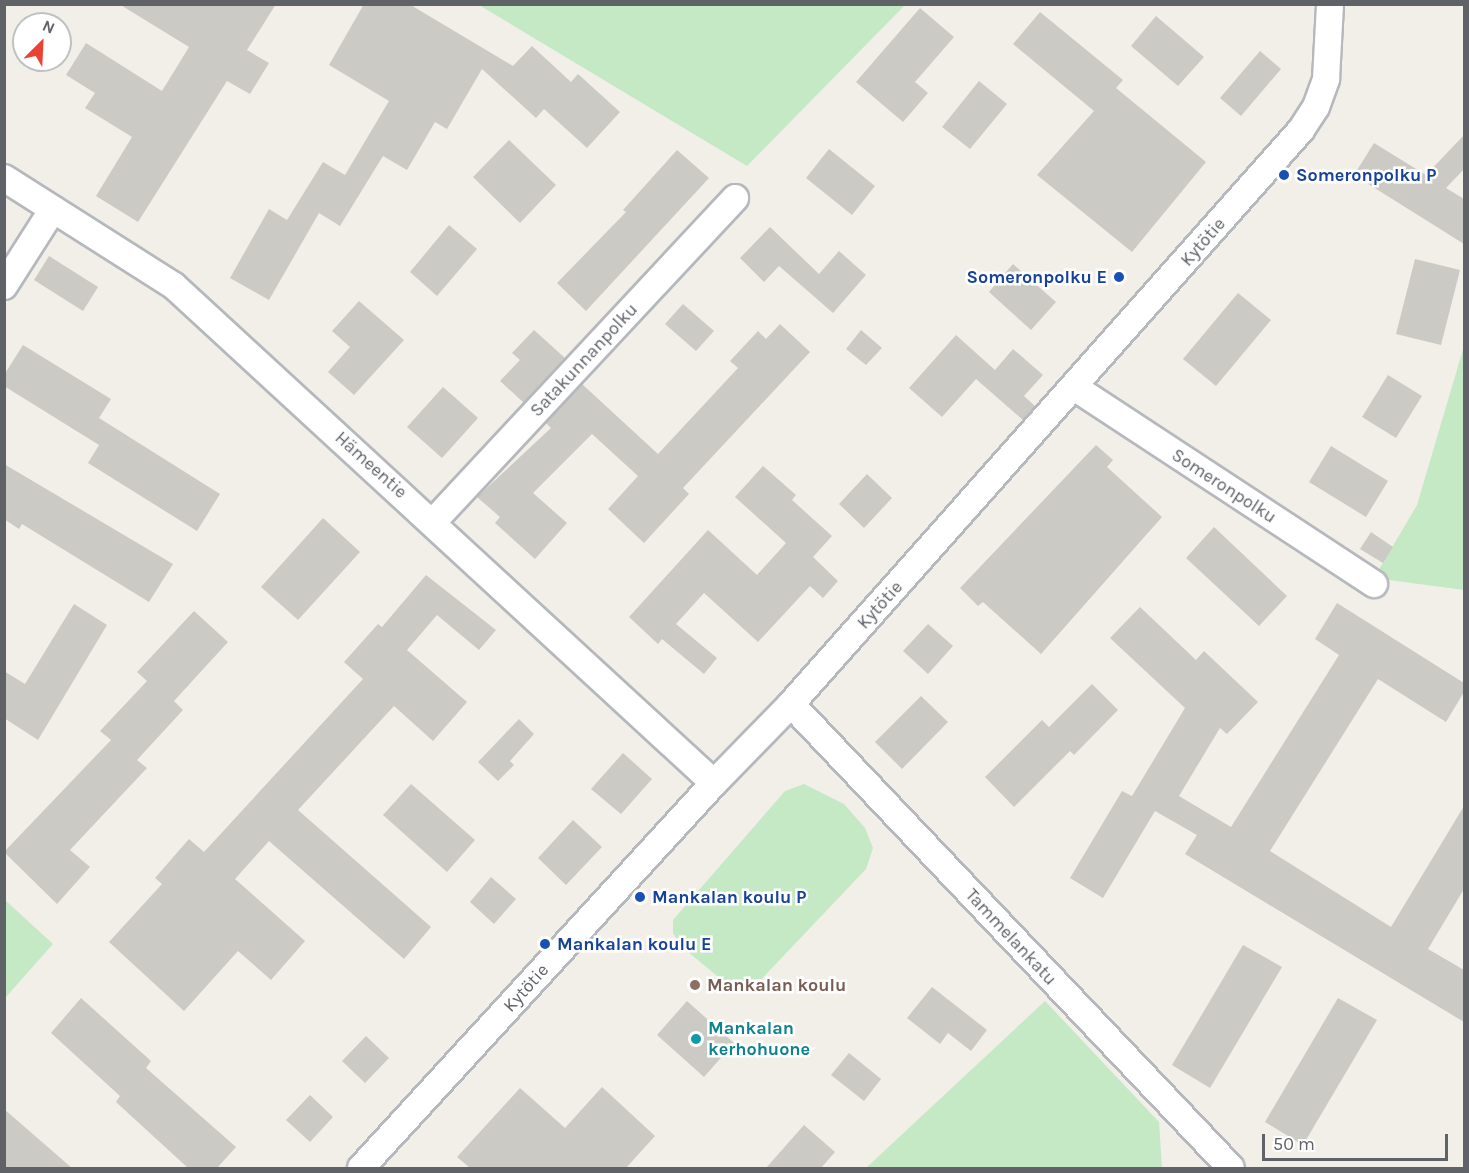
<!DOCTYPE html>
<html>
<head>
<meta charset="utf-8">
<style>
	body { margin:0 }
	#map { position:relative; width:1469px; height:1173px; overflow:hidden; background:#f1efe8; font-family:Karla,sans-serif }
	div>[style] { position:absolute }
	.green>* { inset:0; background:#c5e8c5 }
	.building>* { inset:0; background:#cccac5 }
	.roads { filter:drop-shadow(2px 0 #b5b8bc) drop-shadow(-2px 0 #b5b8bc) drop-shadow(0 2px #b5b8bc) drop-shadow(0 -2px #b5b8bc) }
	.street>* { height:26px; margin:-13px; padding:0 13px; transform-origin:13px; border-radius:13px; background:#fff }
	.dots>* { width:16px; height:16px; translate:-50% -50%; box-sizing:border-box; border:3px solid #fff; border-radius:50% }
	span { translate:-50% -50%; white-space:nowrap; text-align:center; line-height:1.15; -webkit-text-stroke:5px #fff; paint-order:stroke }
	.transit-label { font-size:18px; color:#164399; font-weight:700 }
	.left { translate:0 -50%; text-align:left }
	.right { translate:-100% -50%; text-align:right }
	.street-label { font-size:18px; color:#5f6368 }
	.education-label { font-size:18px; color:#785e54; font-weight:700 }
	.culture-label { font-size:18px; color:#0d838f; font-weight:700 }
	.frame { position:absolute; inset:0; border:6px solid #5f6368; pointer-events:none }
	.north { position:absolute; left:12px; top:12px; width:60px; height:60px; box-sizing:border-box; background:#fff; border:2px solid #bfc1c3; border-radius:50%; rotate:24deg; font-size:16px; font-weight:700; line-height:24px; text-align:center; color:#5f6368 }
	.north::after { content:''; display:block; margin:auto; width:21px; height:27px; background:#ea4335; clip-path:polygon(50% 0,100% 100%,50% 72%,0 100%) }
	.scale { position:absolute; left:1262px; top:1134px; width:186px; height:27px; box-sizing:border-box; border:3px solid #5f6368; border-top:0; padding-left:8px; font-size:18px; line-height:21px; white-space:nowrap; color:#5f6368; -webkit-text-stroke:4px #fff; paint-order:stroke }
</style>
</head>
<body>
<div id="map">
	<div class="green">
		<i style="clip-path:polygon(479px 5px,905px 5px,747px 166px)"></i>
		<i style="clip-path:polygon(1464px 346px,1464px 590px,1374px 578px,1417px 505px)"></i>
		<i style="clip-path:polygon(804px 784px,844px 804px,865px 828px,873px 848px,866px 869px,754px 987px,722px 980px,682px 947px,673px 933px,673px 920px,785px 791px)"></i>
		<i style="clip-path:polygon(5px 900px,53px 944px,5px 998px,4px 900px)"></i>
		<i style="clip-path:polygon(1045px 1001px,1159px 1122px,1162px 1168px,866px 1168px)"></i>
	</div>
	<div class="building">
		<i style="clip-path:polygon(119px 4px,276px 4px,247px 50px,269px 63px,250px 94px,227px 81px,138px 222px,96px 196px,132px 137px,85px 108px,95px 93px,66px 75px,86px 43px,162px 91px,189px 47px)"></i>
		<i style="clip-path:polygon(364px 4px,409px 4px,513px 66px,532px 46px,571px 82px,578px 74px,620px 112px,587px 148px,544px 109px,536px 118px,482px 69px,447px 129px,435px 122px,407px 170px,383px 156px,340px 226px,319px 213px,269px 300px,230px 278px,269px 209px,287px 220px,323px 162px,345px 175px,389px 101px,329px 65px)"></i>
		<i style="clip-path:polygon(920px 8px,954px 37px,915px 82px,928px 93px,903px 122px,856px 82px)"></i>
		<i style="clip-path:polygon(1040px 12px,1123px 80px,1116px 88px,1206px 162px,1132px 252px,1037px 175px,1094px 111px,1013px 44px)"></i>
		<i style="clip-path:polygon(1156px 16px,1204px 57px,1178px 86px,1131px 46px)"></i>
		<i style="clip-path:polygon(1260px 51px,1281px 69px,1241px 116px,1220px 98px)"></i>
		<i style="clip-path:polygon(979px 81px,1007px 104px,970px 149px,942px 127px)"></i>
		<i style="clip-path:polygon(1464px 135px,1464px 169px,1446px 188px,1464px 199px,1464px 244px,1354px 175px,1374px 143px,1426px 175px)"></i>
		<i style="clip-path:polygon(509px 140px,556px 185px,520px 223px,473px 177px)"></i>
		<i style="clip-path:polygon(829px 149px,875px 186px,852px 215px,806px 178px)"></i>
		<i style="clip-path:polygon(677px 150px,709px 178px,586px 311px,557px 283px,626px 212px,623px 210px)"></i>
		<i style="clip-path:polygon(449px 225px,477px 249px,437px 296px,410px 272px)"></i>
		<i style="clip-path:polygon(770px 227px,819px 274px,839px 251px,866px 275px,833px 313px,779px 266px,764px 282px,740px 258px)"></i>
		<i style="clip-path:polygon(49px 256px,98px 287px,83px 311px,34px 280px)"></i>
		<i style="clip-path:polygon(1415px 259px,1460px 270px,1441px 345px,1396px 334px)"></i>
		<i style="clip-path:polygon(1013px 264px,1056px 302px,1031px 330px,989px 292px)"></i>
		<i style="clip-path:polygon(1238px 293px,1271px 320px,1216px 386px,1183px 359px)"></i>
		<i style="clip-path:polygon(359px 301px,404px 340px,354px 395px,328px 372px,350px 347px,332px 331px)"></i>
		<i style="clip-path:polygon(683px 304px,714px 331px,696px 351px,665px 324px)"></i>
		<i style="clip-path:polygon(780px 324px,810px 352px,683px 488px,689px 494px,644px 543px,608px 509px,638px 476px,592px 434px,533px 493px,567px 523px,535px 559px,495px 523px,500px 517px,477px 497px,551px 428px,546px 423px,582px 384px,658px 454px,738px 368px,730px 361px,758px 331px,766px 339px)"></i>
		<i style="clip-path:polygon(534px 330px,565px 358px,524px 403px,500px 381px,520px 360px,512px 353px)"></i>
		<i style="clip-path:polygon(861px 330px,882px 348px,866px 365px,846px 349px)"></i>
		<i style="clip-path:polygon(956px 335px,995px 370px,1013px 349px,1043px 375px,1024px 396px,1035px 406px,1023px 420px,976px 379px,942px 417px,909px 388px)"></i>
		<i style="clip-path:polygon(23px 345px,111px 399px,99px 418px,220px 494px,197px 531px,88px 463px,99px 445px,4px 386px,4px 375px)"></i>
		<i style="clip-path:polygon(1388px 375px,1422px 396px,1396px 438px,1362px 417px)"></i>
		<i style="clip-path:polygon(443px 387px,478px 418px,442px 458px,407px 427px)"></i>
		<i style="clip-path:polygon(1096px 445px,1113px 460px,1107px 467px,1162px 517px,1041px 654px,983px 602px,978px 606px,960px 588px)"></i>
		<i style="clip-path:polygon(1331px 446px,1388px 481px,1366px 517px,1309px 482px)"></i>
		<i style="clip-path:polygon(4px 464px,173px 564px,149px 602px,22px 524px,19px 529px,4px 519px)"></i>
		<i style="clip-path:polygon(763px 466px,796px 495px,792px 500px,832px 536px,813px 557px,838px 581px,823px 598px,810px 586px,758px 642px,704px 593px,676px 624px,717px 658px,704px 674px,662px 639px,658px 644px,629px 617px,708px 530px,757px 575px,786px 543px,735px 497px)"></i>
		<i style="clip-path:polygon(867px 474px,892px 498px,864px 528px,839px 504px)"></i>
		<i style="clip-path:polygon(323px 518px,360px 552px,298px 620px,261px 587px)"></i>
		<i style="clip-path:polygon(1214px 527px,1287px 596px,1259px 626px,1186px 558px)"></i>
		<i style="clip-path:polygon(1371px 532px,1393px 547px,1383px 563px,1360px 549px)"></i>
		<i style="clip-path:polygon(426px 575px,496px 630px,479px 650px,437px 615px,407px 650px,467px 702px,433px 741px,394px 706px,298px 810px,431px 927px,404px 959px,269px 841px,235px 879px,305px 941px,271px 980px,238px 951px,184px 1011px,109px 942px,162px 884px,155px 878px,189px 839px,204px 852px,363px 679px,344px 662px,378px 624px,382px 627px)"></i>
		<i style="clip-path:polygon(1337px 603px,1464px 683px,1464px 692px,1446px 722px,1378px 679px,1270px 851px,1391px 927px,1464px 806px,1464px 889px,1428px 949px,1464px 970px,1464px 1022px,1185px 854px,1197px 835px,1155px 811px,1103px 898px,1070px 878px,1122px 791px,1132px 796px,1185px 708px,1110px 638px,1140px 607px,1196px 660px,1204px 651px,1258px 702px,1227px 734px,1220px 728px,1179px 796px,1231px 827px,1339px 655px,1315px 639px)"></i>
		<i style="clip-path:polygon(74px 604px,107px 625px,38px 740px,4px 718px,4px 671px,25px 684px)"></i>
		<i style="clip-path:polygon(194px 611px,228px 642px,174px 701px,183px 710px,137px 760px,147px 768px,70px 850px,90px 867px,57px 904px,4px 852px,111px 740px,100px 731px,147px 681px,137px 672px)"></i>
		<i style="clip-path:polygon(928px 624px,953px 646px,928px 674px,903px 651px)"></i>
		<i style="clip-path:polygon(1092px 684px,1118px 710px,1074px 755px,1070px 751px,1014px 807px,985px 777px,1042px 720px,1049px 727px)"></i>
		<i style="clip-path:polygon(921px 696px,948px 722px,902px 769px,875px 742px)"></i>
		<i style="clip-path:polygon(519px 719px,534px 734px,510px 761px,514px 765px,498px 781px,478px 762px)"></i>
		<i style="clip-path:polygon(623px 753px,652px 779px,621px 814px,591px 789px)"></i>
		<i style="clip-path:polygon(411px 784px,475px 840px,447px 872px,383px 815px)"></i>
		<i style="clip-path:polygon(573px 820px,602px 847px,566px 885px,538px 858px)"></i>
		<i style="clip-path:polygon(491px 877px,516px 899px,494px 924px,470px 902px)"></i>
		<i style="clip-path:polygon(1243px 945px,1282px 967px,1210px 1088px,1172px 1065px)"></i>
		<i style="clip-path:polygon(932px 987px,987px 1030px,971px 1051px,948px 1033px,940px 1044px,907px 1018px)"></i>
		<i style="clip-path:polygon(81px 998px,151px 1061px,146px 1068px,236px 1147px,217px 1168px,188px 1168px,116px 1102px,120px 1096px,51px 1033px)"></i>
		<i style="clip-path:polygon(1338px 998px,1377px 1020px,1303px 1145px,1265px 1122px)"></i>
		<i style="clip-path:polygon(687px 1001px,734px 1043px,704px 1077px,657px 1035px)"></i>
		<i style="clip-path:polygon(366px 1036px,389px 1058px,365px 1083px,342px 1061px)"></i>
		<i style="clip-path:polygon(849px 1053px,881px 1079px,864px 1101px,831px 1075px)"></i>
		<i style="clip-path:polygon(602px 1087px,655px 1136px,626px 1168px,470px 1168px,457px 1157px,520px 1088px,565px 1128px)"></i>
		<i style="clip-path:polygon(310px 1095px,333px 1117px,310px 1142px,286px 1120px)"></i>
		<i style="clip-path:polygon(4px 1109px,72px 1168px,4px 1168px)"></i>
		<i style="clip-path:polygon(804px 1125px,835px 1152px,821px 1168px,766px 1168px)"></i>
	</div>
	<div class="roads">
		<div class="street">
			<i style="left:4px;top:178px;width:201px;rotate:32.4deg"></i>
			<i style="left:174px;top:286px;width:734px;rotate:42.63deg"></i>
			<i style="left:4px;top:286px;width:91px;rotate:-57.5deg"></i>
			<i style="left:1074px;top:387px;width:359px;rotate:33.3deg"></i>
			<i style="left:433px;top:522px;width:443px;rotate:-47deg"></i>
			<i style="left:791px;top:704px;width:639px;rotate:46.52deg"></i>
			<i style="left:361px;top:1168px;width:522px;rotate:-47.48deg"></i>
			<i style="left:714px;top:783px;width:110px;rotate:-45.7deg"></i>
			<i style="left:791px;top:704px;width:768px;rotate:-48.38deg"></i>
			<i style="left:1301px;top:130px;width:27px;rotate:-57deg"></i>
			<i style="left:1316px;top:107px;width:30px;rotate:-70deg"></i>
			<i style="left:1326px;top:79px;width:75px;rotate:-86.9deg"></i>
		</div>
	</div>
	<div class="dots">
		<i style="left:1284px;top:175px;background:#1a4fb4"></i>
		<i style="left:1119px;top:277px;background:#1a4fb4"></i>
		<i style="left:640px;top:897px;background:#1a4fb4"></i>
		<i style="left:545px;top:944px;background:#1a4fb4"></i>
		<i style="left:695px;top:985px;background:#8d6e63"></i>
		<i style="left:696px;top:1039px;background:#0f9aa8"></i>
	</div>
	<div class="transit-label">
		<span class="left" style="left:1296px;top:175px">Someronpolku P</span>
		<span class="right" style="left:1107px;top:277px">Someronpolku E</span>
		<span class="left" style="left:652px;top:897px">Mankalan koulu P</span>
		<span class="left" style="left:557px;top:944px">Mankalan koulu E</span>
	</div>
	<div class="street-label">
		<span style="left:1203px;top:242px;rotate:-49deg">Kytötie</span>
		<span style="left:584px;top:360px;rotate:-47deg">Satakunnanpolku</span>
		<span style="left:371px;top:465px;rotate:42deg">Hämeentie</span>
		<span style="left:1224px;top:486px;rotate:33deg">Someronpolku</span>
		<span style="left:880px;top:605px;rotate:-48deg">Kytötie</span>
		<span style="left:1011px;top:937px;rotate:47deg">Tammelankatu</span>
		<span style="left:526px;top:988px;rotate:-48deg">Kytötie</span>
	</div>
	<div class="education-label">
		<span class="left" style="left:707px;top:985px">Mankalan koulu</span>
	</div>
	<div class="culture-label">
		<span class="left" style="left:708px;top:1039px">Mankalan<br>kerhohuone</span>
	</div>
	<div class="frame"></div>
	<div class="north">N</div>
	<div class="scale">50 m</div>
</div>
</body>
</html>
